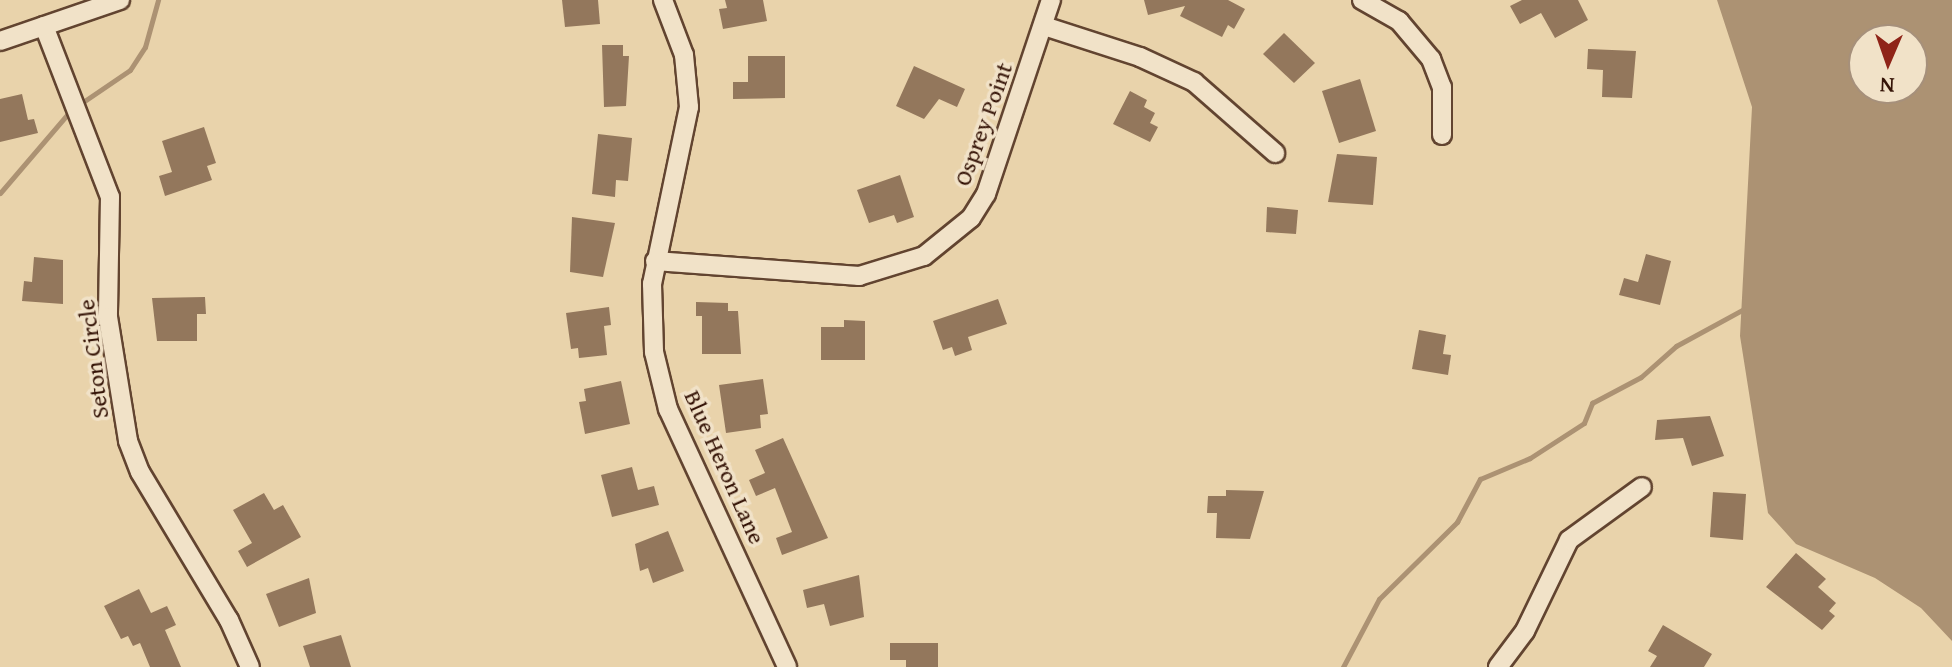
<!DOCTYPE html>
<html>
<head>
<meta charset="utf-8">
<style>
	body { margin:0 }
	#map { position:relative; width:1952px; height:667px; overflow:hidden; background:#e9d3ab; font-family:"Gentium Book Plus",serif }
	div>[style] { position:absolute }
	.water>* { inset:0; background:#ac9273 }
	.stream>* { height:5px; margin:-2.5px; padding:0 2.5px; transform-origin:2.5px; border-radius:2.5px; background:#ac9273 }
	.building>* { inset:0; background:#93775c }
	.roads { filter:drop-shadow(2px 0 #624430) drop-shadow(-2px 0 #624430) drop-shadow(0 2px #624430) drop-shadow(0 -2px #624430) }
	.minor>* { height:18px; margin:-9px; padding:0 9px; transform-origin:9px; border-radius:9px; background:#f1e2c8 }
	span { translate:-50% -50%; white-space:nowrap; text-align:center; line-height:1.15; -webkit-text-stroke:7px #f1e2c8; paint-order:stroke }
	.street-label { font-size:24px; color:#351407 }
	.north { position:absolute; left:1848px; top:24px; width:80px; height:80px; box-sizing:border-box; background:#f1e2c8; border:2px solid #a6907b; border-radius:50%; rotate:182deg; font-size:22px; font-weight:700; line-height:32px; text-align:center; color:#351407 }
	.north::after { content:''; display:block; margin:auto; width:28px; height:36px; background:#8f2418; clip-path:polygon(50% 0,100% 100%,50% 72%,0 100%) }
</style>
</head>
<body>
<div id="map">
	<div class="water">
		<i style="clip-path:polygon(evenodd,1717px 0,1952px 0,1952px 641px,1921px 608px,1875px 578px,1796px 544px,1768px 513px,1740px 336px,1752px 107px,1717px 0,1864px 40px,1912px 40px,1912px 88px,1864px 88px,1864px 40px)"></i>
	</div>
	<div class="stream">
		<i style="left:80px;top:104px;width:60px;rotate:-34.2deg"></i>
		<i style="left:130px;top:70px;width:27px;rotate:-57deg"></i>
		<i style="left:145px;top:47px;width:49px;rotate:-74.5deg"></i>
		<i style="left:0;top:193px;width:111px;rotate:-49.4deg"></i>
		<i style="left:1343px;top:667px;width:77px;rotate:-62.1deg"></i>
		<i style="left:1379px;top:599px;width:110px;rotate:-44.6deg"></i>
		<i style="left:1457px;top:522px;width:49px;rotate:-61.9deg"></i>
		<i style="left:1480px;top:479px;width:54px;rotate:-22.8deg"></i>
		<i style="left:1530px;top:458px;width:64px;rotate:-32.9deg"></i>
		<i style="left:1584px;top:423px;width:22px;rotate:-68deg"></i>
		<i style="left:1592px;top:403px;width:55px;rotate:-28deg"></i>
		<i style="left:1641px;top:377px;width:47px;rotate:-41.5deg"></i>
		<i style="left:1676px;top:346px;width:77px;rotate:-28.6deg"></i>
	</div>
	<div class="building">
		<i style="clip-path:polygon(562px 0,598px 0,600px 24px,565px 27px)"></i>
		<i style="clip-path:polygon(725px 0,763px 0,767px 21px,723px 29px,719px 9px,727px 8px)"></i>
		<i style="clip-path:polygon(1144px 0,1228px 0,1245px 9px,1234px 29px,1228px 25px,1222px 37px,1180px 16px,1185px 6px,1148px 15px)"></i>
		<i style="clip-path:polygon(1522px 0,1578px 0,1588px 20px,1555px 38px,1541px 13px,1520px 24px,1510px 6px)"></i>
		<i style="clip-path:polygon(1284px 33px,1315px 63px,1294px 83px,1263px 54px)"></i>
		<i style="clip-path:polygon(602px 45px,623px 45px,623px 56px,629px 56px,626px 106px,604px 107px)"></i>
		<i style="clip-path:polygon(1588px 49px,1636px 51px,1632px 98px,1602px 97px,1603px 70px,1587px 69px)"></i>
		<i style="clip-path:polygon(748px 56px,785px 56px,785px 98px,733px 99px,733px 82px,748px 82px)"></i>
		<i style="clip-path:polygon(914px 66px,965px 89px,957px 107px,939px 99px,924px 119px,896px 106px)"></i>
		<i style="clip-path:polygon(1360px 79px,1376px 131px,1339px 143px,1322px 91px)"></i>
		<i style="clip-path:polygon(1130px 91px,1147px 100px,1144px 107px,1155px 113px,1150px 123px,1158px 127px,1150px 142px,1113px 124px)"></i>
		<i style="clip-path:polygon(22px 94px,28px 120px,34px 119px,38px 133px,0 142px,0 99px)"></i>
		<i style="clip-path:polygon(204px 127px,216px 163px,207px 166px,212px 180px,165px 196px,159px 176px,172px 172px,162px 141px)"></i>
		<i style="clip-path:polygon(598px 134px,632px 138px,628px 181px,616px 180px,615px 197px,592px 194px)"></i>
		<i style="clip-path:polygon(1337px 154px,1377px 157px,1373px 205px,1328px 202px)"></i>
		<i style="clip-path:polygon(900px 175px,914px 217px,897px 223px,894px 215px,869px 223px,857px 190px)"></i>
		<i style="clip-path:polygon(1267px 207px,1298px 210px,1296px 234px,1266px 232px)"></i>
		<i style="clip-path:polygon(572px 217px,615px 223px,603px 277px,570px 272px)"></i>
		<i style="clip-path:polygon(1646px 254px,1671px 261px,1660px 305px,1619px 295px,1624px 278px,1638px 282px)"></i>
		<i style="clip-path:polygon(34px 257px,63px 260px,63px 304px,22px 301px,24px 281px,32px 282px)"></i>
		<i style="clip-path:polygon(205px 297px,206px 314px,197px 314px,197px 341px,157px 341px,152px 298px)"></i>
		<i style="clip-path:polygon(998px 299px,1007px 324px,968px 337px,972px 350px,955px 356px,952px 347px,943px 350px,933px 321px)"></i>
		<i style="clip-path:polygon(696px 302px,728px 303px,728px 311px,738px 311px,741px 354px,702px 354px,702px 316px,696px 316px)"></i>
		<i style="clip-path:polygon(609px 307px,611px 325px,604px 326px,607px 355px,579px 358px,578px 348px,571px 349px,566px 313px)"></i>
		<i style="clip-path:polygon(844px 320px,865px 321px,865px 360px,821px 360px,821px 327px,844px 327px)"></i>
		<i style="clip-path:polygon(1419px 330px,1446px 335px,1443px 354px,1451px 355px,1448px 375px,1412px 369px)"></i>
		<i style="clip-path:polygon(763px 379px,768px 414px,760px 415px,761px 428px,726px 433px,719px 385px)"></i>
		<i style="clip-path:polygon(621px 381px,630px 424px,585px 434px,579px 402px,586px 401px,584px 389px)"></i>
		<i style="clip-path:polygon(1710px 416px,1724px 456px,1692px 466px,1683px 438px,1655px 440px,1657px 420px)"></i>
		<i style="clip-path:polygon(783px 438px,828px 538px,782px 555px,776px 538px,792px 532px,775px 488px,756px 496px,749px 480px,765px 473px,755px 450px)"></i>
		<i style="clip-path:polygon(632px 467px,638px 490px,654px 486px,659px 505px,612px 517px,601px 475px)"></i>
		<i style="clip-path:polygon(1226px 490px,1264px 491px,1250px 539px,1216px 538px,1217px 513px,1207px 513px,1208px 496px,1226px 496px)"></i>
		<i style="clip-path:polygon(1713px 492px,1746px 494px,1743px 540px,1710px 537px)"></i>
		<i style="clip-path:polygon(264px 493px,274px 510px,283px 505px,301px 537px,247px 567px,238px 551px,252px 543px,233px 510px)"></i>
		<i style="clip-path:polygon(668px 531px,684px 571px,653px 583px,648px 568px,640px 571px,635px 544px)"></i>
		<i style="clip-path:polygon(1796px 553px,1826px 579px,1818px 587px,1836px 603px,1829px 611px,1835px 616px,1822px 630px,1766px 587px)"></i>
		<i style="clip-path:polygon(859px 575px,864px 617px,830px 626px,824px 604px,807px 608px,803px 590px)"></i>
		<i style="clip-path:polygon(309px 578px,316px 613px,279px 627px,266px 594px)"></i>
		<i style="clip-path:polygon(139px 589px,151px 613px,167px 606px,176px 625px,165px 630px,181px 667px,150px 667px,140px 643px,133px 646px,128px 636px,121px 639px,104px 606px)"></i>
		<i style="clip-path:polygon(1663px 625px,1712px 654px,1704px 667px,1650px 667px,1657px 656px,1648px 651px)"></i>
		<i style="clip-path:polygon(341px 635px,351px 667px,310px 667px,303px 646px)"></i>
		<i style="clip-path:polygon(890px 643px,938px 643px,938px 667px,906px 667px,906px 660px,890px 660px)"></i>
	</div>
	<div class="roads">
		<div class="minor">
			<i style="left:663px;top:0;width:59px;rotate:69.1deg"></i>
			<i style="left:684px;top:55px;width:52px;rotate:84.5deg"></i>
			<i style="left:689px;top:107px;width:181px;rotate:101.8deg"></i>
			<i style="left:652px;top:284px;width:68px;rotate:88.3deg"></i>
			<i style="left:654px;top:352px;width:59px;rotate:76.2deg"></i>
			<i style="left:668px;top:409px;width:284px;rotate:65.2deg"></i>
			<i style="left:1362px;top:0;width:43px;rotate:29.6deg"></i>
			<i style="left:1399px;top:21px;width:50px;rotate:49.9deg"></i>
			<i style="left:1431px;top:59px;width:30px;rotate:69deg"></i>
			<i style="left:1442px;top:87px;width:48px;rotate:90deg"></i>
			<i style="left:44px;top:26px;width:183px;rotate:68.9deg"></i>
			<i style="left:110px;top:197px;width:120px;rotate:91deg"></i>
			<i style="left:108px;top:317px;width:126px;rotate:80.8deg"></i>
			<i style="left:128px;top:441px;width:33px;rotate:69deg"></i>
			<i style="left:140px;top:472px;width:173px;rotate:59deg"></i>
			<i style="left:229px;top:620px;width:51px;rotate:65.9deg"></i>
			<i style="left:1044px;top:26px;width:101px;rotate:17.9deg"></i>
			<i style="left:1140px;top:57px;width:60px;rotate:24.8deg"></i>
			<i style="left:1194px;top:82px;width:108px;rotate:41.2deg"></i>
			<i style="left:0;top:41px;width:127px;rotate:-18.9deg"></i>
			<i style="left:655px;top:261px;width:205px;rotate:4.2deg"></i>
			<i style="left:859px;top:276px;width:68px;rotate:-17.1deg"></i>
			<i style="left:924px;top:256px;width:60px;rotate:-39deg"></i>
			<i style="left:971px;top:218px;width:28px;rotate:-58deg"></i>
			<i style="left:986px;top:194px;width:205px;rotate:-71.5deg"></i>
			<i style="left:1498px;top:667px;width:45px;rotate:-53.1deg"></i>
			<i style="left:1525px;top:631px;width:101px;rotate:-64.2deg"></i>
			<i style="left:1569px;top:540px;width:90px;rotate:-36deg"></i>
		</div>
	</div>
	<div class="street-label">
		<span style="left:983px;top:124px;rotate:-70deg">Osprey Point</span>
		<span style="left:93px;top:359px;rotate:-97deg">Seton Circle</span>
		<span style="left:725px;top:467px;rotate:66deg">Blue Heron Lane</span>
	</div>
	<div class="north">N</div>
</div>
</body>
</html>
